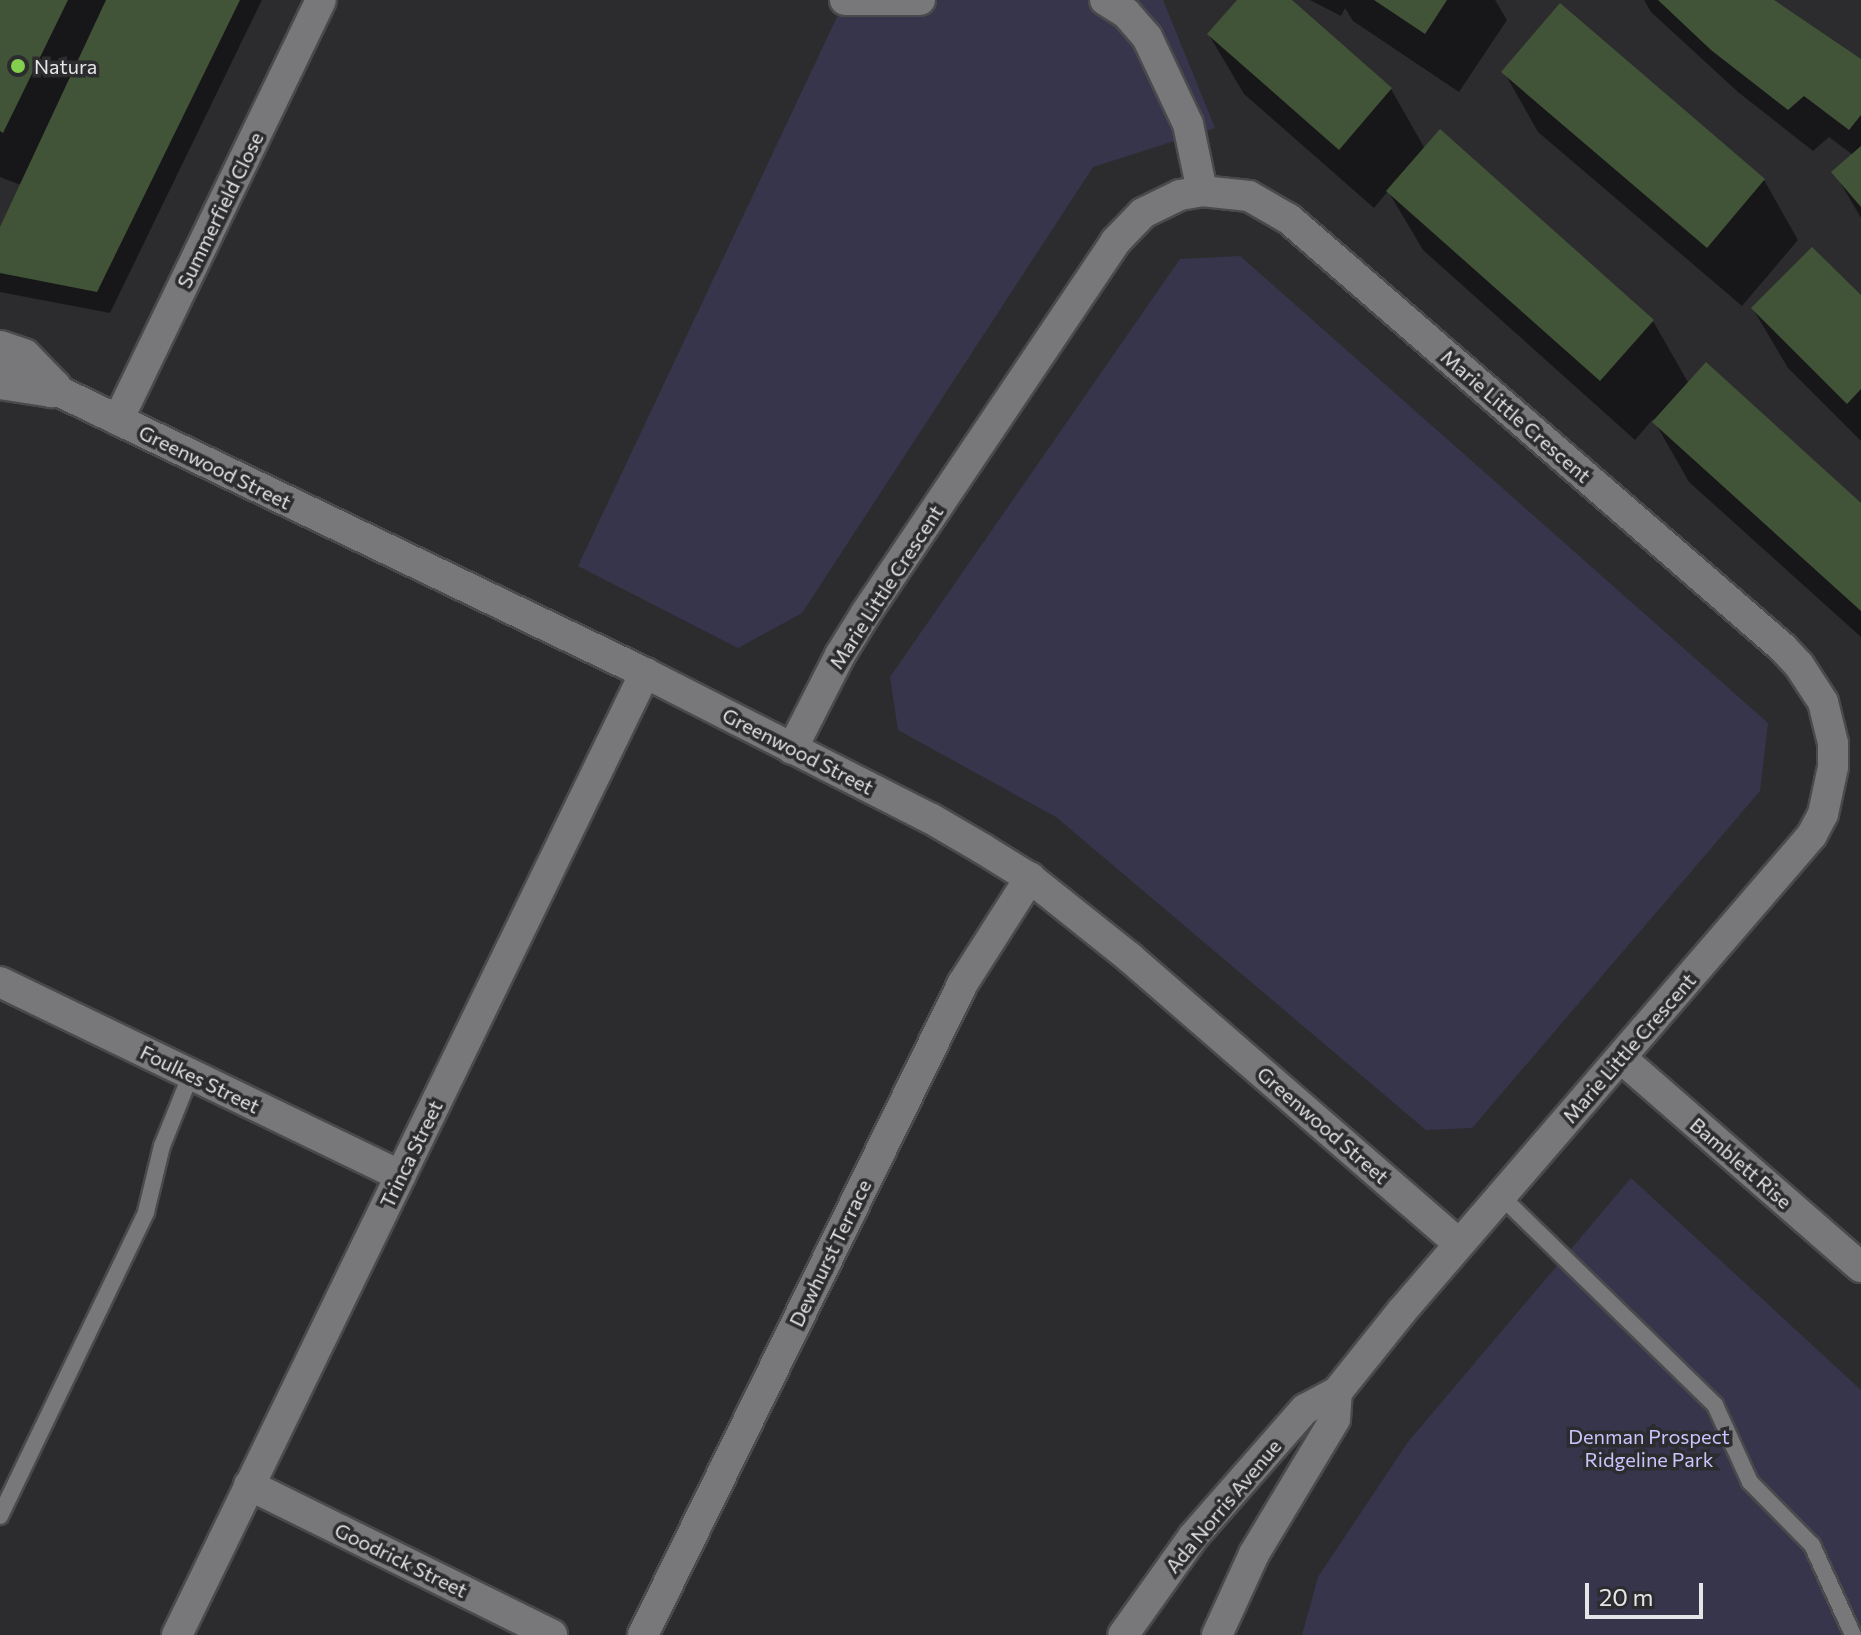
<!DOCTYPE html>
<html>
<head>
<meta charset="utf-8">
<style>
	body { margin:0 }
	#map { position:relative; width:1861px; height:1635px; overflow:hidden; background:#2c2c2f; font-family:Commissioner,sans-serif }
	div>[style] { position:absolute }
	.green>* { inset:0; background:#37354b }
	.shadow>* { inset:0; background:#0007 }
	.building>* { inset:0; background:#425438 }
	.roads { filter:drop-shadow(2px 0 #4a4a4d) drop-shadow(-2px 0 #4a4a4d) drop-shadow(0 2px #4a4a4d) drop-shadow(0 -2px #4a4a4d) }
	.service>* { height:16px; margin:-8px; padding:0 8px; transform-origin:8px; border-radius:8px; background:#78787b }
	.minor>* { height:30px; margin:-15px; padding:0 15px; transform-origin:15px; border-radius:15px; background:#78787b }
	.tertiary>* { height:38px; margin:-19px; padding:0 19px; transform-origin:19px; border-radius:19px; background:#78787b }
	.dots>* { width:22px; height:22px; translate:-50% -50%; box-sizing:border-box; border:4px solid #2c2c2f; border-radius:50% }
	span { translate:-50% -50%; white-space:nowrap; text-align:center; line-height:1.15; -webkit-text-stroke:7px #2c2c2f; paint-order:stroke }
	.poi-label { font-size:20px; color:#e5e5e7 }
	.left { translate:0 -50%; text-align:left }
	.street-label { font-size:20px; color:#e5e5e7 }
	.park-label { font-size:20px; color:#c9c5fe }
	.scale { position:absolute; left:1585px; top:1583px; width:118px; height:36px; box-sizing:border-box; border:4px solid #e5e5e7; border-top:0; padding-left:10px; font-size:24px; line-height:28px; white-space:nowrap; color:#e5e5e7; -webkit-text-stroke:6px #2c2c2f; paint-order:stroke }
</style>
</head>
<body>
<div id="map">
	<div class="green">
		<i style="clip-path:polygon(845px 0,1163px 0,1215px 128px,1093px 167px,802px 613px,738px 648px,578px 566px)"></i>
		<i style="clip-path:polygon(1240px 256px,1768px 723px,1760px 791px,1472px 1128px,1426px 1130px,1056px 817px,898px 730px,890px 677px,1180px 259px)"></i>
		<i style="clip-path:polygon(1631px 1178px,1861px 1390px,1861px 1635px,1302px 1635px,1318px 1577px,1408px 1442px)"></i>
	</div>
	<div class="shadow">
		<i style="clip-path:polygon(0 0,262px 0,110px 313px,0 292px,0 232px,21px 185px,0 177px)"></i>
		<i style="clip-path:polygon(1240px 0,1289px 0,1391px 89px,1425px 149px,1653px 321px,1689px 384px,1861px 505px,1861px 637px,1689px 482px,1653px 419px,1635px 440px,1423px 250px,1388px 191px,1374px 208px,1244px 94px,1209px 35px)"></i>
		<i style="clip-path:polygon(1310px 0,1495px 0,1507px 20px,1459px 92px,1353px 21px,1345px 8px,1341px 16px)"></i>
		<i style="clip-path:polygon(1644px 0,1771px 0,1861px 62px,1861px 218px,1834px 172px,1853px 155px,1829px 137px,1813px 151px,1738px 92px,1651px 12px)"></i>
		<i style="clip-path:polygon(1504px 72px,1764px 180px,1798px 240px,1742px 306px,1538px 132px)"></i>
		<i style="clip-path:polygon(1861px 298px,1861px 441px,1788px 368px,1753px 309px)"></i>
	</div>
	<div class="building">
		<i style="clip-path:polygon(0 0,68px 0,3px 133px,0 131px)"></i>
		<i style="clip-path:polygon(106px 0,240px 0,97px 292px,0 273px,0 227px)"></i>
		<i style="clip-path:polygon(1237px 0,1292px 0,1392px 88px,1339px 150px,1207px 34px)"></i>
		<i style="clip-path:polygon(1374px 0,1447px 0,1425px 34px)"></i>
		<i style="clip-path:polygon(1658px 0,1774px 0,1861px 59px,1861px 115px,1849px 130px,1804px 96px,1788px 110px,1711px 50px)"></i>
		<i style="clip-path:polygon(1560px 3px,1765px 179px,1707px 248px,1501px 72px)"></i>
		<i style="clip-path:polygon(1440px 129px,1654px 320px,1600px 381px,1386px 191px)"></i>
		<i style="clip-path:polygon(1861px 146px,1861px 207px,1831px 172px)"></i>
		<i style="clip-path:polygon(1812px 247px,1861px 295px,1861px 389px,1847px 404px,1751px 308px)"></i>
		<i style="clip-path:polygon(1706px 362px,1861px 503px,1861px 611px,1652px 422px)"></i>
	</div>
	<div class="roads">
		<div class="service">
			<i style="left:1501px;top:1196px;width:299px;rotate:44.3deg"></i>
			<i style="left:1715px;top:1405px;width:85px;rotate:65.6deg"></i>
			<i style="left:1750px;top:1482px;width:88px;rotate:45.5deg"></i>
			<i style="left:1812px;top:1545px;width:99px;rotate:65.5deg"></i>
			<i style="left:0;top:1516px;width:337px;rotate:-64.3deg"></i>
			<i style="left:146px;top:1212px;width:68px;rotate:-76.4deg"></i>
			<i style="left:162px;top:1146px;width:78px;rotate:-68.1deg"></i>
		</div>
		<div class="minor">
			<i style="left:845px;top:0;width:75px"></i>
			<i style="left:1105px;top:0;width:25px;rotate:32deg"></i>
			<i style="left:1126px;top:13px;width:32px;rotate:49deg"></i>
			<i style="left:1147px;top:37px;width:96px;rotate:64.8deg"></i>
			<i style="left:1188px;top:124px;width:68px;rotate:78.2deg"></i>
			<i style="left:52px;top:388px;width:658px;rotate:25.67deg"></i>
			<i style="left:645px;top:673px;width:320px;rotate:27deg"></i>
			<i style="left:930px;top:818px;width:61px;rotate:30.3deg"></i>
			<i style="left:983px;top:849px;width:55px;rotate:31.7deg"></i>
			<i style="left:1030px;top:878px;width:127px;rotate:38.6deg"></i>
			<i style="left:1129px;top:957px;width:437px;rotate:41deg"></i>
			<i style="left:118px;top:420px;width:466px;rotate:-64.2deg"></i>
			<i style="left:792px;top:749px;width:106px;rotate:-62.9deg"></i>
			<i style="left:840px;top:655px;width:49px;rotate:-58.2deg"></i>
			<i style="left:866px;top:613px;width:447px;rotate:-56.1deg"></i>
			<i style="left:1115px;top:242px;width:40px;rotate:-46deg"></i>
			<i style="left:1143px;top:213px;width:41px;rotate:-25.9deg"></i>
			<i style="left:1180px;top:195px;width:22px;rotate:-10deg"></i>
			<i style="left:1202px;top:191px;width:47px;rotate:6.1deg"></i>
			<i style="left:1249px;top:196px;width:46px;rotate:29.9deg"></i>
			<i style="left:1289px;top:219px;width:654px;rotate:40.97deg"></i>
			<i style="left:1783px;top:648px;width:23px;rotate:47deg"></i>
			<i style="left:1799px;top:665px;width:44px;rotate:57deg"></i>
			<i style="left:1823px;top:702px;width:42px;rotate:76.3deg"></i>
			<i style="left:1833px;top:743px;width:24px;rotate:90deg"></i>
			<i style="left:1833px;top:767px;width:48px;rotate:102deg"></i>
			<i style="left:1823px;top:814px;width:24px;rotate:118deg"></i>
			<i style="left:1812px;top:835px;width:628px;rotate:130.74deg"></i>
			<i style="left:1402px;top:1311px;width:104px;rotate:128.7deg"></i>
			<i style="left:1337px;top:1392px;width:36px;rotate:152deg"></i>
			<i style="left:1305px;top:1409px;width:170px;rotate:131.2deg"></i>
			<i style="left:1193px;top:1537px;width:120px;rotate:125.5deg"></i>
			<i style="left:0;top:982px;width:445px;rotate:25.8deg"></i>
			<i style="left:1621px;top:1058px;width:318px;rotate:41.1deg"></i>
			<i style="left:249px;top:1485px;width:338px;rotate:26.3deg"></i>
			<i style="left:177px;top:1635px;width:1070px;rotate:-64.06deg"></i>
			<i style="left:643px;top:1635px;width:726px;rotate:-63.86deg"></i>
			<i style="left:963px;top:983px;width:125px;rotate:-57.5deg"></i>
			<i style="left:1217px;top:1635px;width:89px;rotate:-65.4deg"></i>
			<i style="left:1254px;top:1554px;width:157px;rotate:-59deg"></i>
			<i style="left:1335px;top:1419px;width:27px;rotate:-86deg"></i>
		</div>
		<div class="tertiary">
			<i style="left:0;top:350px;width:24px;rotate:19deg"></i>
			<i style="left:23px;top:358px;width:42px;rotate:46deg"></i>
			<i style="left:0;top:380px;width:53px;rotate:8.7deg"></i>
		</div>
	</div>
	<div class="dots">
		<i style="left:18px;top:66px;background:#84cf4d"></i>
	</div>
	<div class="poi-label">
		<span class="left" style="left:34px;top:66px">Natura</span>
	</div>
	<div class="street-label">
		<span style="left:220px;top:210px;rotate:-64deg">Summerfield Close</span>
		<span style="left:1516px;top:416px;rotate:41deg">Marie Little Crescent</span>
		<span style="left:215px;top:467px;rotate:26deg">Greenwood Street</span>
		<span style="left:886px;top:587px;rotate:-57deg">Marie Little Crescent</span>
		<span style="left:798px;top:751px;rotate:27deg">Greenwood Street</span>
		<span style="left:1629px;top:1048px;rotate:-49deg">Marie Little Crescent</span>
		<span style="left:200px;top:1079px;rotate:26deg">Foulkes Street</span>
		<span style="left:1323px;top:1125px;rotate:41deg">Greenwood Street</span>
		<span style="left:411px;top:1154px;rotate:-64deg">Trinca Street</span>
		<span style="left:1741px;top:1163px;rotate:41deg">Bamblett Rise</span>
		<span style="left:830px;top:1253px;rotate:-64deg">Dewhurst Terrace</span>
		<span style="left:1223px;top:1506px;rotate:-50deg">Ada Norris Avenue</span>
		<span style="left:401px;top:1560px;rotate:26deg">Goodrick Street</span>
	</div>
	<div class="park-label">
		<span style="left:1649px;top:1448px">Denman Prospect<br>Ridgeline Park</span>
	</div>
	<div class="scale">20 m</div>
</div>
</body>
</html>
